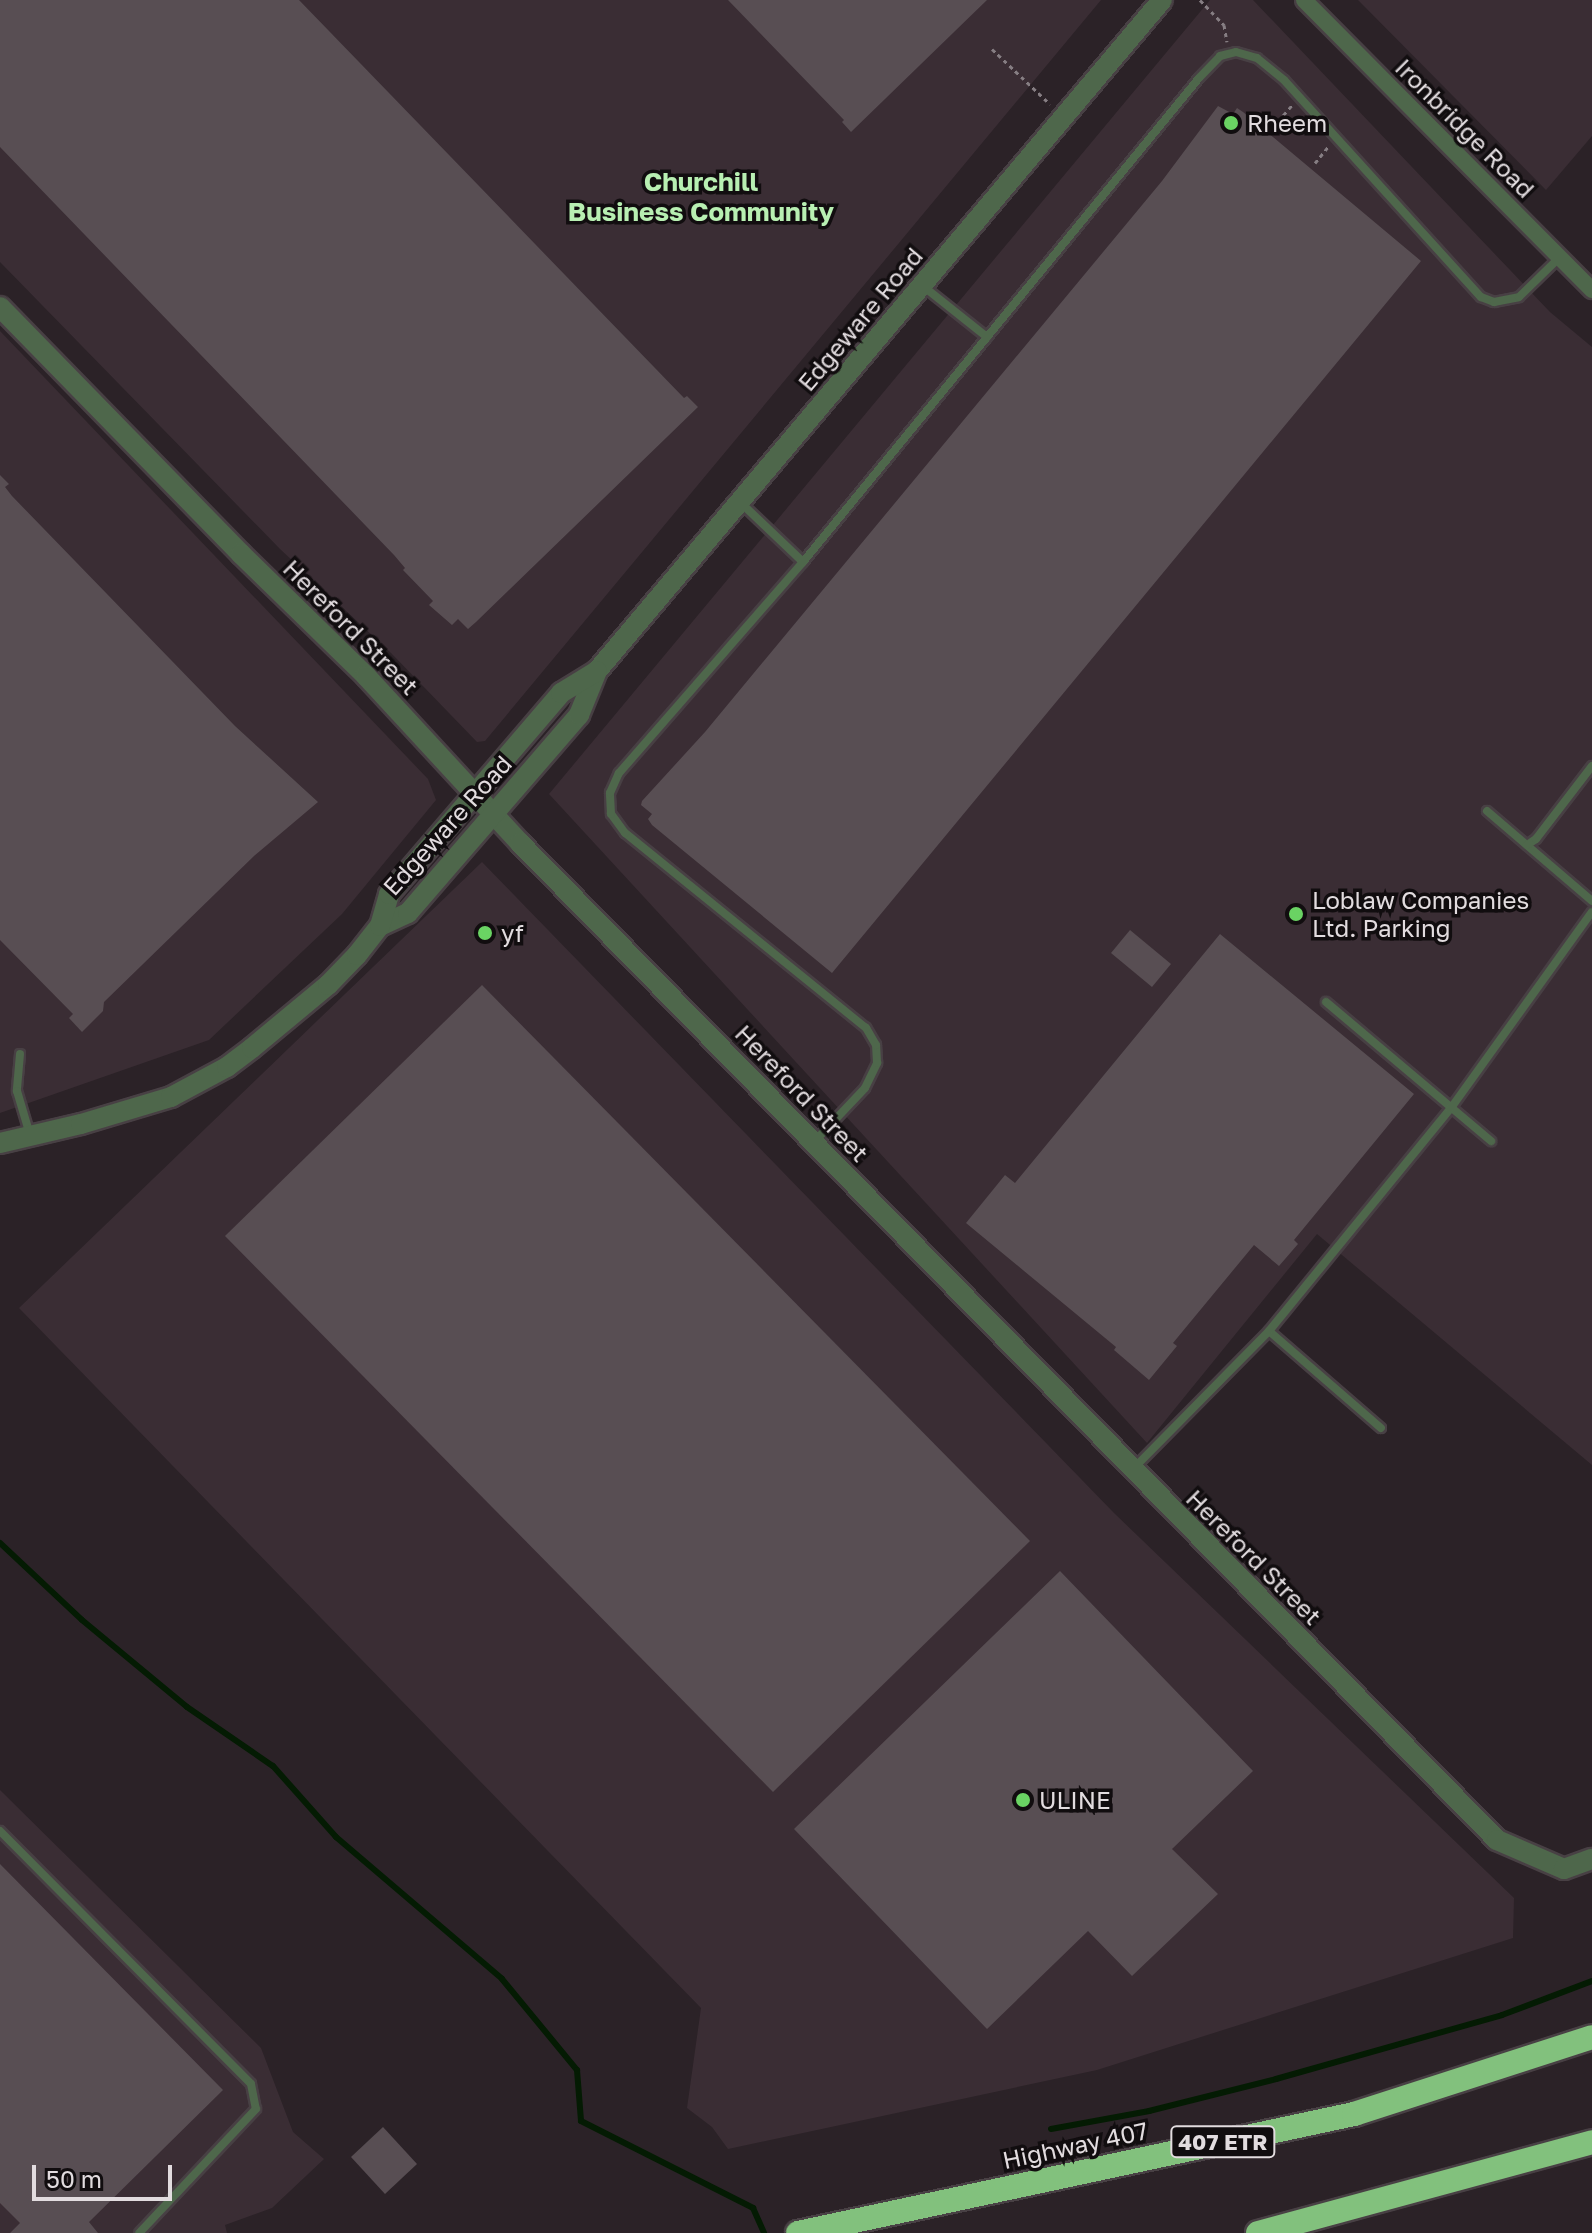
<!DOCTYPE html>
<html>
<head>
<meta charset="utf-8">
<style>
	body { margin:0 }
	#map { position:relative; width:1592px; height:2233px; overflow:hidden; background:#2b2227; font-family:"Golos Text",sans-serif }
	div>[style] { position:absolute }
	.built>* { inset:0; background:#3a2d34 }
	.stream>* { height:6px; margin:-3px; padding:0 3px; transform-origin:3px; border-radius:3px; background:#041b03 }
	.building>* { inset:0; background:#584e53 }
	.path>* { height:3px; margin-top:-1.5px; transform-origin:0; background:repeating-linear-gradient(90deg,#867e83 0 4px,transparent 0 8px) }
	.roads { filter:drop-shadow(2px 0 #484044) drop-shadow(-2px 0 #484044) drop-shadow(0 2px #484044) drop-shadow(0 -2px #484044) }
	.service>* { height:8px; margin:-4px; padding:0 4px; transform-origin:4px; border-radius:4px; background:#4e674b }
	.minor>* { height:16px; margin:-8px; padding:0 8px; transform-origin:8px; border-radius:8px; background:#4e674b }
	.tertiary>* { height:20px; margin:-10px; padding:0 10px; transform-origin:10px; border-radius:10px; background:#4e674b }
	.motorway>* { height:24px; margin:-12px; padding:0 12px; transform-origin:12px; border-radius:12px; background:#82c17d }
	.dots>* { width:22px; height:22px; translate:-50% -50%; box-sizing:border-box; border:4px solid #110d0f; border-radius:50% }
	span { translate:-50% -50%; white-space:nowrap; text-align:center; line-height:1.15; -webkit-text-stroke:7px #110d0f; paint-order:stroke }
	.shield-label span { padding:2px 6px; background:#110d0f; border:2px solid; border-radius:6px; -webkit-text-stroke-width:0 }
	.shield-label { font-size:22px; color:#e2dcdf; font-weight:700 }
	.poi-label { font-size:24px; color:#e2dcdf }
	.left { translate:0 -50%; text-align:left }
	.street-label { font-size:24px; color:#e2dcdf }
	.neighbourhood-label { font-size:26px; color:#b8efb2; font-weight:700 }
	.scale { position:absolute; left:32px; top:2165px; width:140px; height:36px; box-sizing:border-box; border:4px solid #e2dcdf; border-top:0; padding-left:10px; font-size:24px; line-height:28px; white-space:nowrap; color:#e2dcdf; -webkit-text-stroke:6px #110d0f; paint-order:stroke }
</style>
</head>
<body>
<div id="map">
	<div class="built">
		<i style="clip-path:polygon(0 0,1101px 0,485px 741px,477px 742px,391px 653px,280px 549px,0 262px)"></i>
		<i style="clip-path:polygon(1210px 0,1253px 0,1550px 312px,1592px 347px,1592px 1465px,1317px 1234px,1147px 1443px,549px 794px)"></i>
		<i style="clip-path:polygon(1358px 0,1592px 0,1592px 136px,1546px 190px)"></i>
		<i style="clip-path:polygon(0 331px,428px 779px,436px 800px,342px 914px,209px 1040px,0 1113px)"></i>
		<i style="clip-path:polygon(482px 862px,1114px 1513px,1514px 1898px,1513px 1938px,1097px 2070px,728px 2149px,712px 2127px,687px 2108px,701px 2008px,19px 1308px)"></i>
		<i style="clip-path:polygon(0 1790px,261px 2048px,293px 2132px,324px 2159px,272px 2208px,225px 2225px,227px 2233px,0 2233px)"></i>
	</div>
	<div class="stream">
		<i style="left:0;top:1543px;width:112px;rotate:43.2deg"></i>
		<i style="left:82px;top:1620px;width:136px;rotate:39.6deg"></i>
		<i style="left:187px;top:1707px;width:104px;rotate:34.5deg"></i>
		<i style="left:273px;top:1766px;width:95px;rotate:48.4deg"></i>
		<i style="left:336px;top:1837px;width:218px;rotate:40.5deg"></i>
		<i style="left:502px;top:1979px;width:118px;rotate:50.5deg"></i>
		<i style="left:577px;top:2070px;width:51px;rotate:85.5deg"></i>
		<i style="left:581px;top:2121px;width:193px;rotate:26.8deg"></i>
		<i style="left:753px;top:2208px;width:27px;rotate:66deg"></i>
		<i style="left:1051px;top:2129px;width:100px;rotate:-10.4deg"></i>
		<i style="left:1149px;top:2111px;width:131px;rotate:-14.1deg"></i>
		<i style="left:1276px;top:2079px;width:235px;rotate:-15.8deg"></i>
		<i style="left:1502px;top:2015px;width:96px;rotate:-20.7deg"></i>
	</div>
	<div class="building">
		<i style="clip-path:polygon(0 0,299px 0,684px 398px,687px 396px,698px 407px,476px 622px,468px 629px,458px 619px,452px 625px,429px 605px,433px 601px,403px 570px,405px 568px,394px 555px,0 147px)"></i>
		<i style="clip-path:polygon(728px 0,987px 0,851px 132px,842px 122px,844px 120px)"></i>
		<i style="clip-path:polygon(1218px 106px,1233px 114px,1237px 108px,1243px 112px,1421px 261px,832px 973px,652px 825px,648px 819px,652px 814px,641px 805px,642px 801px,705px 732px,1162px 181px)"></i>
		<i style="clip-path:polygon(0 475px,9px 484px,5px 487px,12px 496px,235px 726px,318px 802px,254px 856px,104px 1002px,103px 1011px,82px 1032px,69px 1018px,73px 1014px,0 940px)"></i>
		<i style="clip-path:polygon(1130px 930px,1171px 964px,1152px 987px,1111px 953px)"></i>
		<i style="clip-path:polygon(1220px 934px,1414px 1094px,1294px 1240px,1298px 1244px,1279px 1266px,1254px 1245px,1173px 1343px,1177px 1346px,1149px 1380px,1114px 1350px,1116px 1347px,966px 1223px,1005px 1175px,1015px 1183px)"></i>
		<i style="clip-path:polygon(482px 985px,1030px 1541px,773px 1792px,225px 1236px)"></i>
		<i style="clip-path:polygon(1060px 1571px,1253px 1771px,1172px 1849px,1218px 1894px,1132px 1976px,1088px 1931px,987px 2029px,794px 1829px)"></i>
		<i style="clip-path:polygon(0 1864px,223px 2090px,89px 2222px,98px 2233px,10px 2233px,20px 2223px,0 2203px)"></i>
		<i style="clip-path:polygon(383px 2127px,417px 2164px,385px 2194px,351px 2157px)"></i>
	</div>
	<div class="path">
		<i style="left:1200px;top:0;width:35px;rotate:46deg"></i>
		<i style="left:1224px;top:25px;width:17px;rotate:80deg"></i>
		<i style="left:992px;top:49px;width:80px;rotate:43.5deg"></i>
		<i style="left:1273px;top:127px;width:29px;rotate:-49deg"></i>
		<i style="left:1315px;top:163px;width:21px;rotate:-51deg"></i>
	</div>
	<div class="roads">
		<div class="service">
			<i style="left:923px;top:286px;width:82px;rotate:38.6deg"></i>
			<i style="left:740px;top:502px;width:87px;rotate:43.6deg"></i>
			<i style="left:1487px;top:811px;width:138px;rotate:40.6deg"></i>
			<i style="left:1527px;top:845px;width:11px;rotate:-34deg"></i>
			<i style="left:1536px;top:839px;width:92px;rotate:-52.5deg"></i>
			<i style="left:1326px;top:1002px;width:216px;rotate:40.1deg"></i>
			<i style="left:20px;top:1054px;width:37px;rotate:95deg"></i>
			<i style="left:17px;top:1091px;width:46px;rotate:73.5deg"></i>
			<i style="left:814px;top:1142px;width:74px;rotate:-46.6deg"></i>
			<i style="left:865px;top:1088px;width:28px;rotate:-64deg"></i>
			<i style="left:877px;top:1063px;width:18px;rotate:-93deg"></i>
			<i style="left:876px;top:1045px;width:20px;rotate:-120deg"></i>
			<i style="left:866px;top:1028px;width:310px;rotate:-141deg"></i>
			<i style="left:625px;top:833px;width:24px;rotate:-126deg"></i>
			<i style="left:611px;top:814px;width:21px;rotate:-93deg"></i>
			<i style="left:610px;top:793px;width:22px;rotate:-66deg"></i>
			<i style="left:619px;top:773px;width:280px;rotate:-48.9deg"></i>
			<i style="left:803px;top:562px;width:625px;rotate:-50.71deg"></i>
			<i style="left:1199px;top:78px;width:30px;rotate:-46deg"></i>
			<i style="left:1220px;top:56px;width:16px;rotate:-14deg"></i>
			<i style="left:1236px;top:52px;width:22px;rotate:16deg"></i>
			<i style="left:1257px;top:58px;width:35px;rotate:39deg"></i>
			<i style="left:1284px;top:80px;width:293px;rotate:47.8deg"></i>
			<i style="left:1481px;top:297px;width:14px;rotate:21deg"></i>
			<i style="left:1494px;top:302px;width:25px;rotate:-11deg"></i>
			<i style="left:1519px;top:297px;width:56px;rotate:-44.3deg"></i>
			<i style="left:1269px;top:1331px;width:148px;rotate:40.9deg"></i>
			<i style="left:1133px;top:1469px;width:194px;rotate:-45.4deg"></i>
			<i style="left:1269px;top:1331px;width:288px;rotate:-50.8deg"></i>
			<i style="left:1451px;top:1108px;width:241px;rotate:-54.3deg"></i>
			<i style="left:0;top:1831px;width:356px;rotate:45.2deg"></i>
			<i style="left:251px;top:2084px;width:25px;rotate:79deg"></i>
			<i style="left:256px;top:2109px;width:170px;rotate:133.3deg"></i>
		</div>
		<div class="minor">
			<i style="left:1304px;top:0;width:409px;rotate:45.2deg"></i>
		</div>
		<div class="tertiary">
			<i style="left:0;top:307px;width:345px;rotate:45.7deg"></i>
			<i style="left:241px;top:554px;width:175px;rotate:44.3deg"></i>
			<i style="left:366px;top:676px;width:227px;rotate:47.3deg"></i>
			<i style="left:520px;top:843px;width:1396px;rotate:45.58deg"></i>
			<i style="left:1497px;top:1840px;width:73px;rotate:23.4deg"></i>
			<i style="left:1564px;top:1869px;width:30px;rotate:-20deg"></i>
			<i style="left:380px;top:926px;width:31px;rotate:-25deg"></i>
			<i style="left:408px;top:913px;width:262px;rotate:-49.2deg"></i>
			<i style="left:579px;top:715px;width:48px;rotate:-67.8deg"></i>
			<i style="left:597px;top:671px;width:877px;rotate:-49.9deg"></i>
			<i style="left:0;top:1143px;width:83px;rotate:-13.2deg"></i>
			<i style="left:81px;top:1124px;width:94px;rotate:-16.7deg"></i>
			<i style="left:171px;top:1097px;width:64px;rotate:-28.2deg"></i>
			<i style="left:227px;top:1067px;width:31px;rotate:-37deg"></i>
			<i style="left:252px;top:1048px;width:99px;rotate:-39.7deg"></i>
			<i style="left:328px;top:985px;width:42px;rotate:-46deg"></i>
			<i style="left:357px;top:955px;width:37px;rotate:-52deg"></i>
			<i style="left:380px;top:926px;width:33px;rotate:-74deg"></i>
			<i style="left:389px;top:894px;width:265px;rotate:-49.4deg"></i>
			<i style="left:561px;top:693px;width:42px;rotate:-31.4deg"></i>
		</div>
		<div class="motorway">
			<i style="left:798px;top:2233px;width:569px;rotate:-12.08deg"></i>
			<i style="left:1354px;top:2114px;width:250px;rotate:-17.9deg"></i>
			<i style="left:1258px;top:2233px;width:346px;rotate:-15.2deg"></i>
		</div>
	</div>
	<div class="dots">
		<i style="left:1231px;top:123px;background:#6ad363"></i>
		<i style="left:1296px;top:914px;background:#6ad363"></i>
		<i style="left:485px;top:933px;background:#6ad363"></i>
		<i style="left:1023px;top:1800px;background:#6ad363"></i>
	</div>
	<div class="shield-label">
		<span style="left:1223px;top:2142px">407 ETR</span>
	</div>
	<div class="poi-label">
		<span class="left" style="left:1247px;top:123px">Rheem</span>
		<span class="left" style="left:1312px;top:914px">Loblaw Companies<br>Ltd. Parking</span>
		<span class="left" style="left:501px;top:933px">yf</span>
		<span class="left" style="left:1039px;top:1800px">ULINE</span>
	</div>
	<div class="street-label">
		<span style="left:1465px;top:128px;rotate:45deg">Ironbridge Road</span>
		<span style="left:860px;top:319px;rotate:-50deg">Edgeware Road</span>
		<span style="left:351px;top:627px;rotate:45deg">Hereford Street</span>
		<span style="left:447px;top:825px;rotate:-48deg">Edgeware Road</span>
		<span style="left:802px;top:1093px;rotate:46deg">Hereford Street</span>
		<span style="left:1254px;top:1557px;rotate:45deg">Hereford Street</span>
		<span style="left:1075px;top:2145px;rotate:-12deg">Highway 407</span>
	</div>
	<div class="neighbourhood-label">
		<span style="left:701px;top:197px">Churchill<br>Business Community</span>
	</div>
	<div class="scale">50 m</div>
</div>
</body>
</html>
